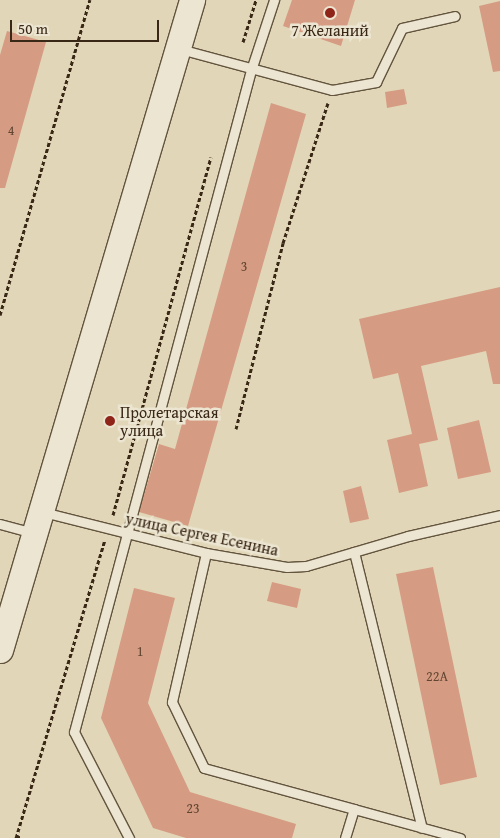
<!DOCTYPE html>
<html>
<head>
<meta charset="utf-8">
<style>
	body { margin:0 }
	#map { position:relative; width:500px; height:838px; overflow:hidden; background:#e1d7b8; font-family:"Gentium Book Plus",serif }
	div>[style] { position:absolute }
	.building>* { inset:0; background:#d69c83 }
	.path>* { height:3px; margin-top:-1.5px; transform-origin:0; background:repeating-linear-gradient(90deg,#392816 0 4px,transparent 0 6.5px) }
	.roads { filter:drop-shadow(1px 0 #63543e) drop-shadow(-1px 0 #63543e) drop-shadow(0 1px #63543e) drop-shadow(0 -1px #63543e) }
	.lane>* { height:9px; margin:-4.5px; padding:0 4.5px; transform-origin:4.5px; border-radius:4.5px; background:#ece5d1 }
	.secondary>* { height:25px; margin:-12.5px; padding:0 12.5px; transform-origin:12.5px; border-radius:12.5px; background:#ece5d1 }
	.dots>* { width:14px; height:14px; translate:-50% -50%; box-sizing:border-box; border:2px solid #ece5d1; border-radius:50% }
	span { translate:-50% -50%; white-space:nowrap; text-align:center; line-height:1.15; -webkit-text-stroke:5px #ece5d1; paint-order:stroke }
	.number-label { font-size:14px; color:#604531 }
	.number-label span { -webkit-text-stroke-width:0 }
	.poi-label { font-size:16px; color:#392816 }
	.left { translate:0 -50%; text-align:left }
	.street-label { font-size:16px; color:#392816 }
	.scale { position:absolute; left:10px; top:20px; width:149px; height:22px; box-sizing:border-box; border:2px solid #392816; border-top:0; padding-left:6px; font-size:15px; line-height:18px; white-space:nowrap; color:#392816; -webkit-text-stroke:4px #ece5d1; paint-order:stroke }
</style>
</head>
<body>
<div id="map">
	<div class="building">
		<i style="clip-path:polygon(292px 0,355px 0,341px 46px,283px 26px)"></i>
		<i style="clip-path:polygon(500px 1px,500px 71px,493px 72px,479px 6px)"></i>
		<i style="clip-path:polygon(7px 31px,46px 42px,5px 188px,0 188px,0 55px)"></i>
		<i style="clip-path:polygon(404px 89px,407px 104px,387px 108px,385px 92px)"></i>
		<i style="clip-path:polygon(271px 103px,306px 114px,188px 526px,139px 512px,159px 444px,175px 449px)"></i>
		<i style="clip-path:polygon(500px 287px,500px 384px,493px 384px,486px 351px,421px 366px,438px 440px,419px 444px,428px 486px,399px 493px,387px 440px,412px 434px,398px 373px,373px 379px,359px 319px)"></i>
		<i style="clip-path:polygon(479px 420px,491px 472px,458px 479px,447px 428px)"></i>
		<i style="clip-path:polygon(361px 486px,369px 519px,350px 523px,343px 491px)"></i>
		<i style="clip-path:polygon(433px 567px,477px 777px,440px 785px,396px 574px)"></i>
		<i style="clip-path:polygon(272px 582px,301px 589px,297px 608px,267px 601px)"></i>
		<i style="clip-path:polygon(134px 588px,175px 598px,148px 703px,190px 792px,296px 824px,292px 838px,186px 838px,153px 828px,101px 718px)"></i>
	</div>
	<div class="path">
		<i style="left:243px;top:42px;width:44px;rotate:-72.8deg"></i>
		<i style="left:0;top:315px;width:328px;rotate:-74.1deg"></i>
		<i style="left:236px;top:429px;width:192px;rotate:-75.8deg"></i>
		<i style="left:283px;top:243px;width:147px;rotate:-72.2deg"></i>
		<i style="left:113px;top:515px;width:371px;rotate:-74.7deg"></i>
		<i style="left:16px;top:836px;width:6px;rotate:18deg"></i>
		<i style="left:16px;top:838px;width:311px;rotate:-73.4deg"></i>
	</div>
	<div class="roads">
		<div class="lane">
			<i style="left:180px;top:49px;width:157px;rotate:15.1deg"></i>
			<i style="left:332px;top:90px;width:45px;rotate:-10.3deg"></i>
			<i style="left:376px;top:82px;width:60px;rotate:-64.3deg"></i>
			<i style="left:402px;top:28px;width:54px;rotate:-12.8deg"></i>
			<i style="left:43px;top:512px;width:168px;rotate:14.1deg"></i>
			<i style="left:206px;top:553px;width:82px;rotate:9.8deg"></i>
			<i style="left:287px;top:567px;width:19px;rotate:-3deg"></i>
			<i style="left:306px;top:566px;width:106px;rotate:-16.4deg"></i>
			<i style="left:408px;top:536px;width:94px;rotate:-12.9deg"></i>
			<i style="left:0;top:524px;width:35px;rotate:15deg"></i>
			<i style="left:354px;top:552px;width:284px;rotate:76.2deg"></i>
			<i style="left:206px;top:553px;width:153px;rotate:102.9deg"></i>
			<i style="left:172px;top:702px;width:73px;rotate:64.1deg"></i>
			<i style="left:204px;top:768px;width:156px;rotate:15.3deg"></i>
			<i style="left:129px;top:838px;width:119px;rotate:-117.4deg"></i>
			<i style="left:74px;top:732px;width:685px;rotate:-75.03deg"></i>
			<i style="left:251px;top:70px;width:74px;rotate:-71.8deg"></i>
			<i style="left:345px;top:838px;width:30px;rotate:-73deg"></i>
			<i style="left:354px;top:809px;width:110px;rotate:15.3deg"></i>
		</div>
		<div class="secondary">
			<i style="left:0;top:650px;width:678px;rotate:-73.54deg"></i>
		</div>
	</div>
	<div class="dots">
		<i style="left:330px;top:13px;background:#8f2418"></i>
		<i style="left:110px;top:421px;background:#8f2418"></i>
	</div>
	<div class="number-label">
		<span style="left:11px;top:130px">4</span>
		<span style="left:244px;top:266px">3</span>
		<span style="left:140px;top:651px">1</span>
		<span style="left:437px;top:676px">22А</span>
		<span style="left:193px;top:808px">23</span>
	</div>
	<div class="poi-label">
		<span style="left:330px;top:30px">7 Желаний</span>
		<span class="left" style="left:120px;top:421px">Пролетарская<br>улица</span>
	</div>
	<div class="street-label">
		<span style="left:202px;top:534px;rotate:12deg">улица Сергея Есенина</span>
	</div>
	<div class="scale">50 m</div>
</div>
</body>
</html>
